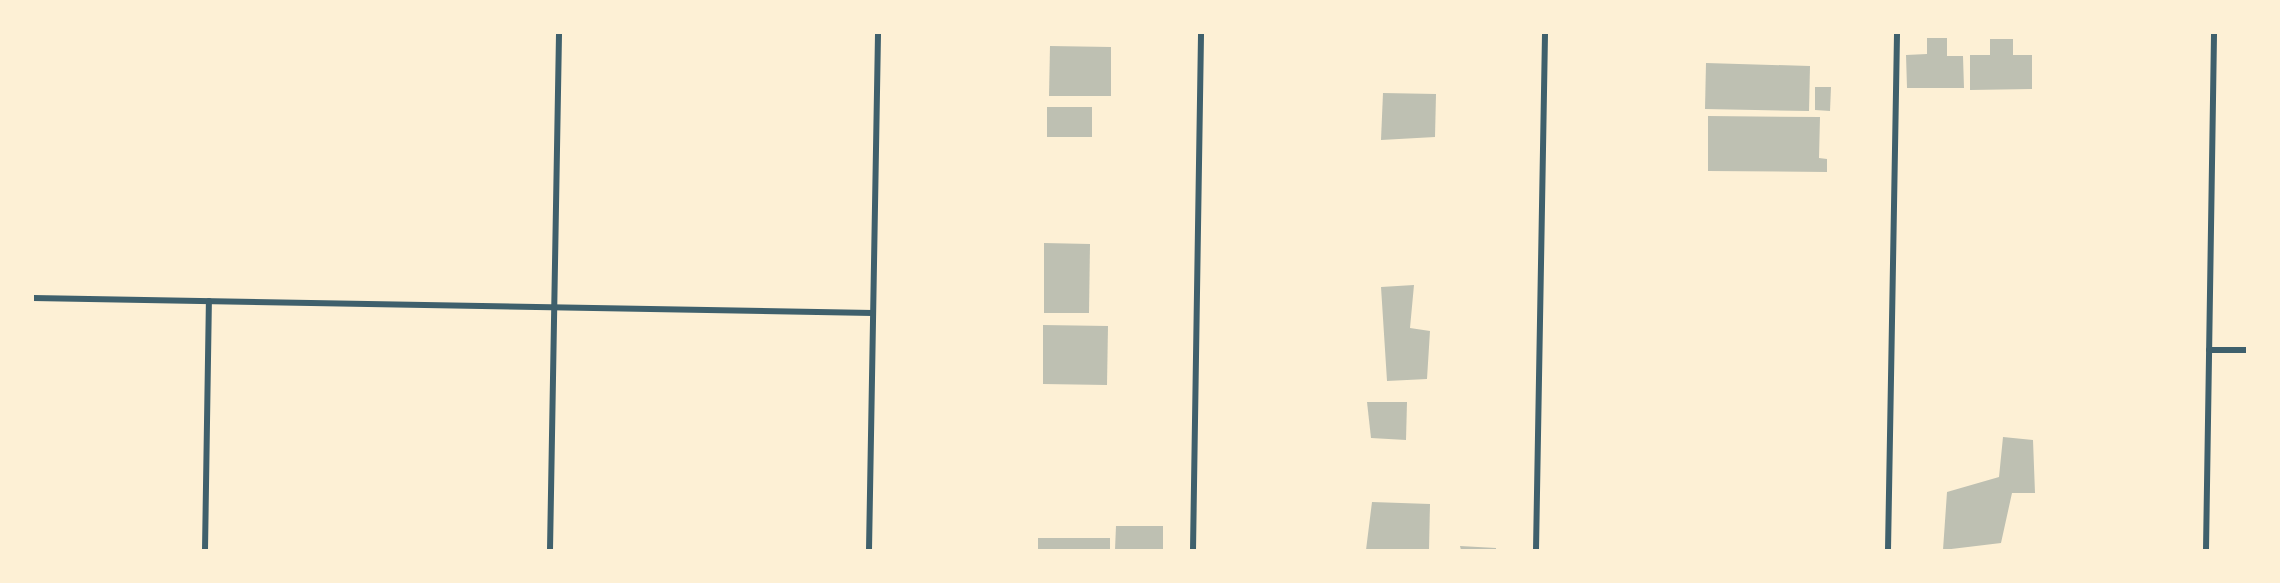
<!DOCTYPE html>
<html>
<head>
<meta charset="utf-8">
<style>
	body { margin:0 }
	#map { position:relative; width:2280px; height:583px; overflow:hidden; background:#fdf0d5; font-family:Manrope,sans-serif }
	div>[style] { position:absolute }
	.building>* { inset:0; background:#bec0b2 }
	.minor>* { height:6px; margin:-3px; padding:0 3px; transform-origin:3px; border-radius:3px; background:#3f606c }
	span { translate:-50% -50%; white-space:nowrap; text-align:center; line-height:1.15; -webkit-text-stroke:4.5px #fdf0d5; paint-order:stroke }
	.frame { position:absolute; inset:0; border:34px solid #fdf0d5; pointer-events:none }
</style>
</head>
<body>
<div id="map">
	<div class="building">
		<i style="clip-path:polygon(1927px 38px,1947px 38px,1947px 56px,1963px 56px,1964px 88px,1907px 88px,1906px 55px,1927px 54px)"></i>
		<i style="clip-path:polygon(1990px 39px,2013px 39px,2013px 55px,2032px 55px,2032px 89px,1970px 90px,1970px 55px,1990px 55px)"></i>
		<i style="clip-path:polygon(1050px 46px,1111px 47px,1111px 96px,1049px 96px)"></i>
		<i style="clip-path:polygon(1706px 63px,1810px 66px,1809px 111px,1705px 109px)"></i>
		<i style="clip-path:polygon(1815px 87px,1831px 87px,1830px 111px,1815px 110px)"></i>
		<i style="clip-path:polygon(1383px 93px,1436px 94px,1435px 137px,1381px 140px)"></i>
		<i style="clip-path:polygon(1047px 107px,1092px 107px,1092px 137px,1047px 137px)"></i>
		<i style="clip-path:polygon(1708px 116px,1820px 117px,1819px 158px,1827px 159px,1827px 172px,1708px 171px)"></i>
		<i style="clip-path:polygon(1044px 243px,1090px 244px,1089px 313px,1044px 313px)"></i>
		<i style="clip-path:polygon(1414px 285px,1410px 328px,1430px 331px,1427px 379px,1387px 381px,1381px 287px)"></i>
		<i style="clip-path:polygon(1043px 325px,1108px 326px,1107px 385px,1043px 384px)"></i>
		<i style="clip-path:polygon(1367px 402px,1407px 402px,1406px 440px,1371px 438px)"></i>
		<i style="clip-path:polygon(2003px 437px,2033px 440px,2035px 493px,2012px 493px,2001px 543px,1943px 550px,1947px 492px,1999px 477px)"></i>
		<i style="clip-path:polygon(1372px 502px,1430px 504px,1429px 550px,1366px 550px)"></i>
		<i style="clip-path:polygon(1116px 526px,1163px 526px,1163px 550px,1115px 550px)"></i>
		<i style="clip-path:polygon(1038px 538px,1110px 538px,1110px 550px,1038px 550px)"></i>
		<i style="clip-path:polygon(1460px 546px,1496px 548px,1496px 550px,1461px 550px)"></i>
	</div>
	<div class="minor">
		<i style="left:33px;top:298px;width:840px;rotate:1.02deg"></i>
		<i style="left:2209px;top:350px;width:38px"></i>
		<i style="left:205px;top:550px;width:249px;rotate:-89.1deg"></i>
		<i style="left:550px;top:550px;width:517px;rotate:-89deg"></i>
		<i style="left:869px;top:550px;width:517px;rotate:-89deg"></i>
		<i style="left:1193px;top:550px;width:517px;rotate:-89.11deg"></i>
		<i style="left:1536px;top:550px;width:517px;rotate:-89deg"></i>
		<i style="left:1888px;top:550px;width:517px;rotate:-89deg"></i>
		<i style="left:2206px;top:550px;width:517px;rotate:-89.11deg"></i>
	</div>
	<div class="frame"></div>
</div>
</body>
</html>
